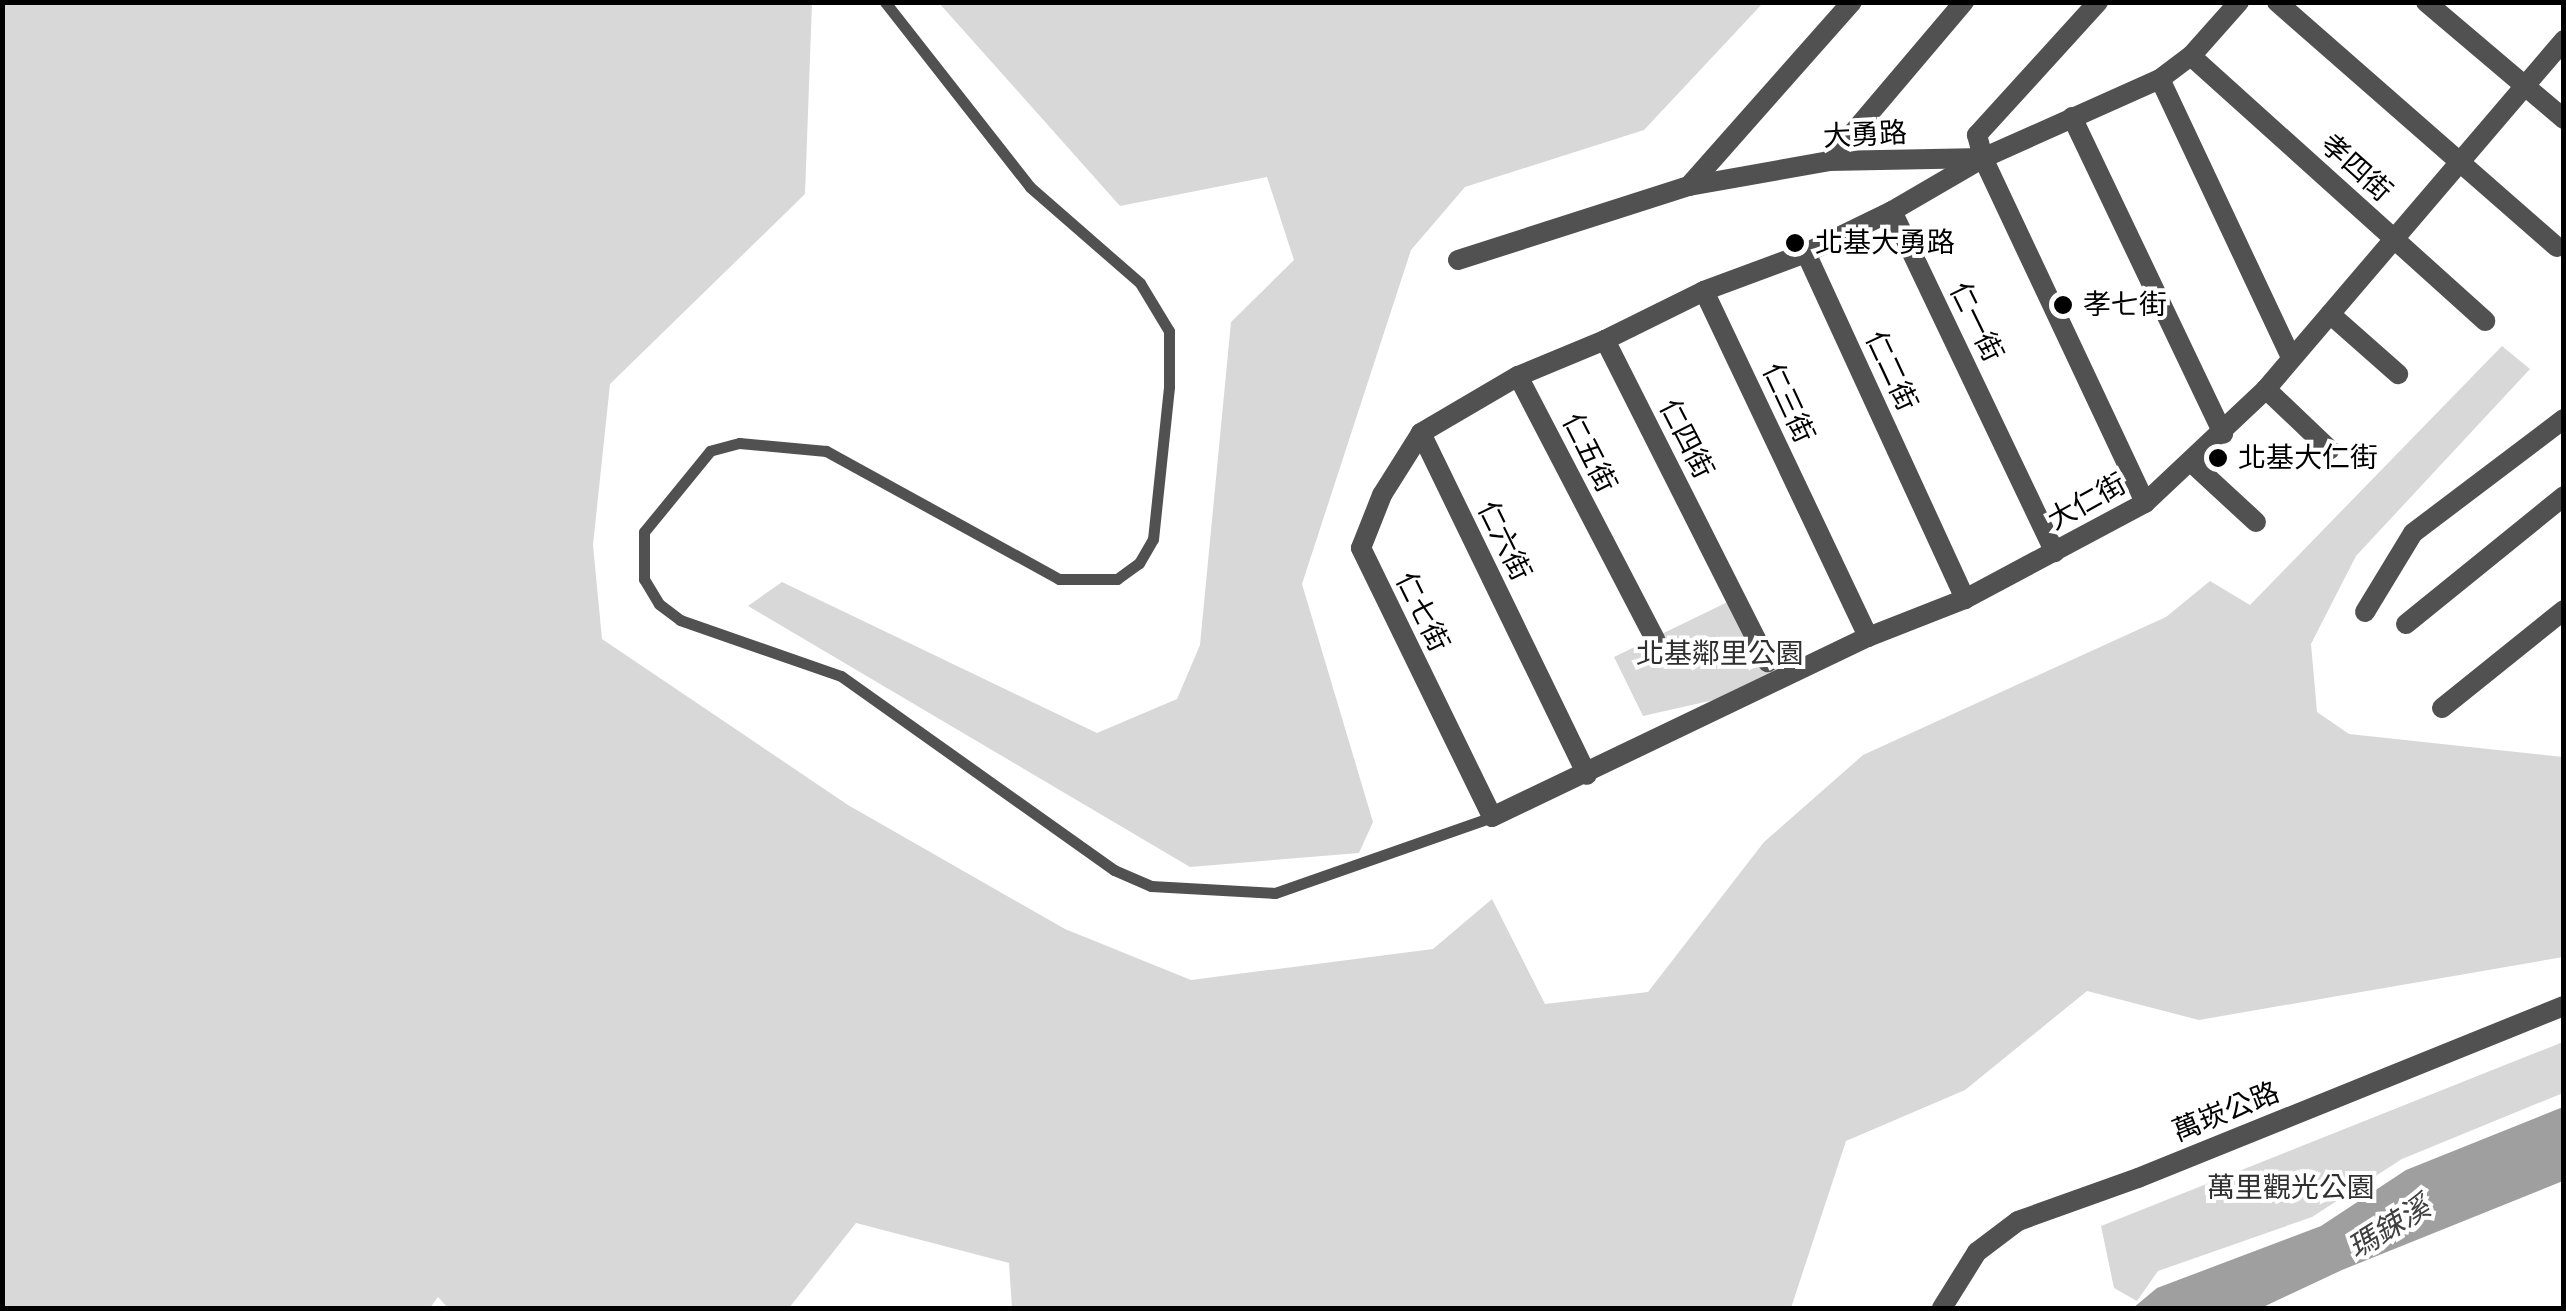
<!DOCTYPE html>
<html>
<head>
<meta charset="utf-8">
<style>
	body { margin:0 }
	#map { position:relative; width:2566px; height:1311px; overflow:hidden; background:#fff; font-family:Rubik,"Noto Sans TC",sans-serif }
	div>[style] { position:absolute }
	.green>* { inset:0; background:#d8d8d8 }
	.water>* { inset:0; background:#9f9f9f }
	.service>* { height:11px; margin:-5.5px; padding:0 5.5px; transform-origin:5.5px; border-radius:5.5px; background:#515151 }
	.minor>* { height:20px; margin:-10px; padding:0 10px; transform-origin:10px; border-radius:10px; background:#515151 }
	.tertiary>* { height:20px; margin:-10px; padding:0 10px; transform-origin:10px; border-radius:10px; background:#515151 }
	.dots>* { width:28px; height:28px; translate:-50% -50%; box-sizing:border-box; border:5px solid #fff; border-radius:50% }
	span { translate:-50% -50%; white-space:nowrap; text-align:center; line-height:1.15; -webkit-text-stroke:8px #fff; paint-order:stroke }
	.street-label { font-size:28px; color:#000 }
	.poi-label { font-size:28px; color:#000 }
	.left { translate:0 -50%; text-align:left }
	.park-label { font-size:28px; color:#2f2f2f }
	.water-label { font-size:30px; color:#404040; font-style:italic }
	.frame { position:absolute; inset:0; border:5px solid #000; pointer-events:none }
</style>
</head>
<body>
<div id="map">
	<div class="green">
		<i style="clip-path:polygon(3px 2px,812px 3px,805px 194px,610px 384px,593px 545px,602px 639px,848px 805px,1065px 929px,1191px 980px,1433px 949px,1492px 899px,1545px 1004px,1648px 992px,1764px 842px,1863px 755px,2166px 617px,2210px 581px,2250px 605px,2502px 346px,2530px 369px,2356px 556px,2311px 644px,2317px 712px,2349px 734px,2563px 757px,2563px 957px,2199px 1020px,2087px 991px,1965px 1090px,1846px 1141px,1791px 1308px,1012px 1308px,1009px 1263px,856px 1223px,789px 1308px,448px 1308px,438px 1297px,430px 1308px,3px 1308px)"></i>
		<i style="clip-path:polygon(939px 3px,1763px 3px,1644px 130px,1465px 187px,1411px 250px,1302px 584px,1373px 822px,1359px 853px,1190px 867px,748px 606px,782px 582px,1097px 733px,1177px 699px,1200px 645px,1231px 322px,1294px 260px,1267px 177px,1120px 206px)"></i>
		<i style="clip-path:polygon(1736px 598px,1798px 681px,1643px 716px,1614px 657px)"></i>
		<i style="clip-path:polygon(2563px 1042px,2563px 1093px,2402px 1159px,2312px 1217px,2158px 1271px,2137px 1301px,2114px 1288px,2101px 1226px)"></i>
	</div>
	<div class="water">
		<i style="clip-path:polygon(2563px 1107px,2563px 1181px,2342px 1270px,2261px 1308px,2133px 1308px,2157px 1288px,2321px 1226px,2406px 1170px)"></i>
	</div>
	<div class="service">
		<i style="left:885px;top:2px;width:235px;rotate:51.9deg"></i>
		<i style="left:1030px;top:187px;width:146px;rotate:41.1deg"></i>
		<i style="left:1140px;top:283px;width:56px;rotate:58.9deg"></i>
		<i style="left:1169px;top:331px;width:56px;rotate:90deg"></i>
		<i style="left:1169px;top:387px;width:153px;rotate:96deg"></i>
		<i style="left:1153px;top:539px;width:28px;rotate:120deg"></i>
		<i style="left:1139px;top:563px;width:27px;rotate:144deg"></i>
		<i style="left:1117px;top:579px;width:58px;rotate:180deg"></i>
		<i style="left:1059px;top:579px;width:266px;rotate:-151.2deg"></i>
		<i style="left:826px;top:451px;width:87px;rotate:-174.7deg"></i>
		<i style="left:739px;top:443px;width:30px;rotate:165deg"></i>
		<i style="left:710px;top:451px;width:104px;rotate:129.2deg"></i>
		<i style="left:644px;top:532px;width:47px;rotate:90deg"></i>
		<i style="left:644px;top:579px;width:29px;rotate:59deg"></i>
		<i style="left:659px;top:604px;width:26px;rotate:37deg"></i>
		<i style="left:680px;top:620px;width:170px;rotate:19.2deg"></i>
		<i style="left:841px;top:676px;width:335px;rotate:35.4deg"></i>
		<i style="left:1114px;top:870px;width:40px;rotate:23.4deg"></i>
		<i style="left:1151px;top:886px;width:124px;rotate:3.2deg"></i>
		<i style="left:1275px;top:893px;width:230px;rotate:-19.3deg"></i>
	</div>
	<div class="minor">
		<i style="left:2098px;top:2px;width:180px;rotate:132.3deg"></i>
		<i style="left:1977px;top:135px;width:24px;rotate:75deg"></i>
		<i style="left:1983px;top:158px;width:381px;rotate:64.8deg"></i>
		<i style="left:2277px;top:2px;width:372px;rotate:41.2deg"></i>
		<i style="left:2426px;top:2px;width:181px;rotate:40.3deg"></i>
		<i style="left:2191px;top:56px;width:396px;rotate:42deg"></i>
		<i style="left:2160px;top:79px;width:307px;rotate:64.8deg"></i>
		<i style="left:2072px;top:117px;width:351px;rotate:64.5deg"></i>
		<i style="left:1983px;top:158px;width:105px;rotate:149.8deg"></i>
		<i style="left:1892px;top:211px;width:96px;rotate:154deg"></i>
		<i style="left:1806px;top:253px;width:109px;rotate:159.6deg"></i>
		<i style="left:1704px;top:291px;width:110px;rotate:153.7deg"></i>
		<i style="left:1605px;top:340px;width:94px;rotate:157.5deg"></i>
		<i style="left:1518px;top:376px;width:113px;rotate:149.6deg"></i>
		<i style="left:1421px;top:433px;width:73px;rotate:122.2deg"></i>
		<i style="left:1382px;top:495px;width:57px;rotate:111.6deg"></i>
		<i style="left:1361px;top:548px;width:299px;rotate:64deg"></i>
		<i style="left:1492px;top:817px;width:417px;rotate:-25.6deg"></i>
		<i style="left:1868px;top:637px;width:104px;rotate:-21.4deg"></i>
		<i style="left:1965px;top:599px;width:204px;rotate:-28.1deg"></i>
		<i style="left:2145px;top:503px;width:166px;rotate:-43.3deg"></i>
		<i style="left:2266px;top:389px;width:459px;rotate:-49.5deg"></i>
		<i style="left:1829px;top:161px;width:209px;rotate:-49.7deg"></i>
		<i style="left:1689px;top:186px;width:246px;rotate:-48.5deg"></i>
		<i style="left:1892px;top:211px;width:378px;rotate:64.5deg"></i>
		<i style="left:1806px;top:253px;width:381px;rotate:65.3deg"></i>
		<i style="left:1458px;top:260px;width:243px;rotate:-17.8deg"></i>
		<i style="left:1689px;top:186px;width:142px;rotate:-10.1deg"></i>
		<i style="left:1829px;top:161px;width:154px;rotate:-1.1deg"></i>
		<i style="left:1983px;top:158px;width:194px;rotate:-24.1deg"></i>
		<i style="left:2160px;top:79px;width:39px;rotate:-37deg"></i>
		<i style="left:2191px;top:56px;width:72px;rotate:-48.4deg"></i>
		<i style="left:1704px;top:291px;width:383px;rotate:64.6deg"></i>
		<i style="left:2330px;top:314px;width:91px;rotate:41.4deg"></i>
		<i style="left:1605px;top:340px;width:361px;rotate:63.2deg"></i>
		<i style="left:1518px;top:376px;width:297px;rotate:62.5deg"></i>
		<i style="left:2266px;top:389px;width:88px;rotate:43.6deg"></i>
		<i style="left:1421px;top:433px;width:380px;rotate:64.1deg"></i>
		<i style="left:2192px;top:463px;width:87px;rotate:42.7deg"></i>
		<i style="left:2365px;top:612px;width:92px;rotate:-58.7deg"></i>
		<i style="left:2413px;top:533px;width:189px;rotate:-37.1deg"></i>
		<i style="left:2406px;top:624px;width:203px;rotate:-39deg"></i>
		<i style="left:2442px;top:708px;width:156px;rotate:-38.8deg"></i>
	</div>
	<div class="tertiary">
		<i style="left:1942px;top:1308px;width:66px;rotate:-58deg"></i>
		<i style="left:1977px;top:1252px;width:51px;rotate:-37.1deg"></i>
		<i style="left:2018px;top:1221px;width:127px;rotate:-19.7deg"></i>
		<i style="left:2138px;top:1178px;width:459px;rotate:-22deg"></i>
	</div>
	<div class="dots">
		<i style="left:1795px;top:243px;background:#000"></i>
		<i style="left:2063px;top:305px;background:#000"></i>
		<i style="left:2218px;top:458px;background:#000"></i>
	</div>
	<div class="street-label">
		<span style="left:1865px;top:135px;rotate:-3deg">大勇路</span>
		<span style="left:2356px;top:168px;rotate:42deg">孝四街</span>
		<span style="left:1976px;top:322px;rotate:64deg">仁一街</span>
		<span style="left:1891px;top:371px;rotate:65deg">仁二街</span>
		<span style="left:1788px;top:403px;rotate:65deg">仁三街</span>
		<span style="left:1686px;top:439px;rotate:63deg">仁四街</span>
		<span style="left:1589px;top:453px;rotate:63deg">仁五街</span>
		<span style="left:2087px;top:502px;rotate:-29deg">大仁街</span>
		<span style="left:1504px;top:541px;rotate:64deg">仁六街</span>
		<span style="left:1422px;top:612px;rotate:64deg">仁七街</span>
		<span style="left:2226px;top:1112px;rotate:-22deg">萬崁公路</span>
	</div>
	<div class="poi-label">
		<span class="left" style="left:1815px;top:243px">北基大勇路</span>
		<span class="left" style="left:2083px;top:305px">孝七街</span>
		<span class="left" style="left:2238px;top:458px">北基大仁街</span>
	</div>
	<div class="park-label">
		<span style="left:1720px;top:654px">北基鄰里公園</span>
		<span style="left:2291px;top:1188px">萬里觀光公園</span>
	</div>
	<div class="water-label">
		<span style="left:2389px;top:1228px;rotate:-32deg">瑪鋉溪</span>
	</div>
	<div class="frame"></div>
</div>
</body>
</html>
